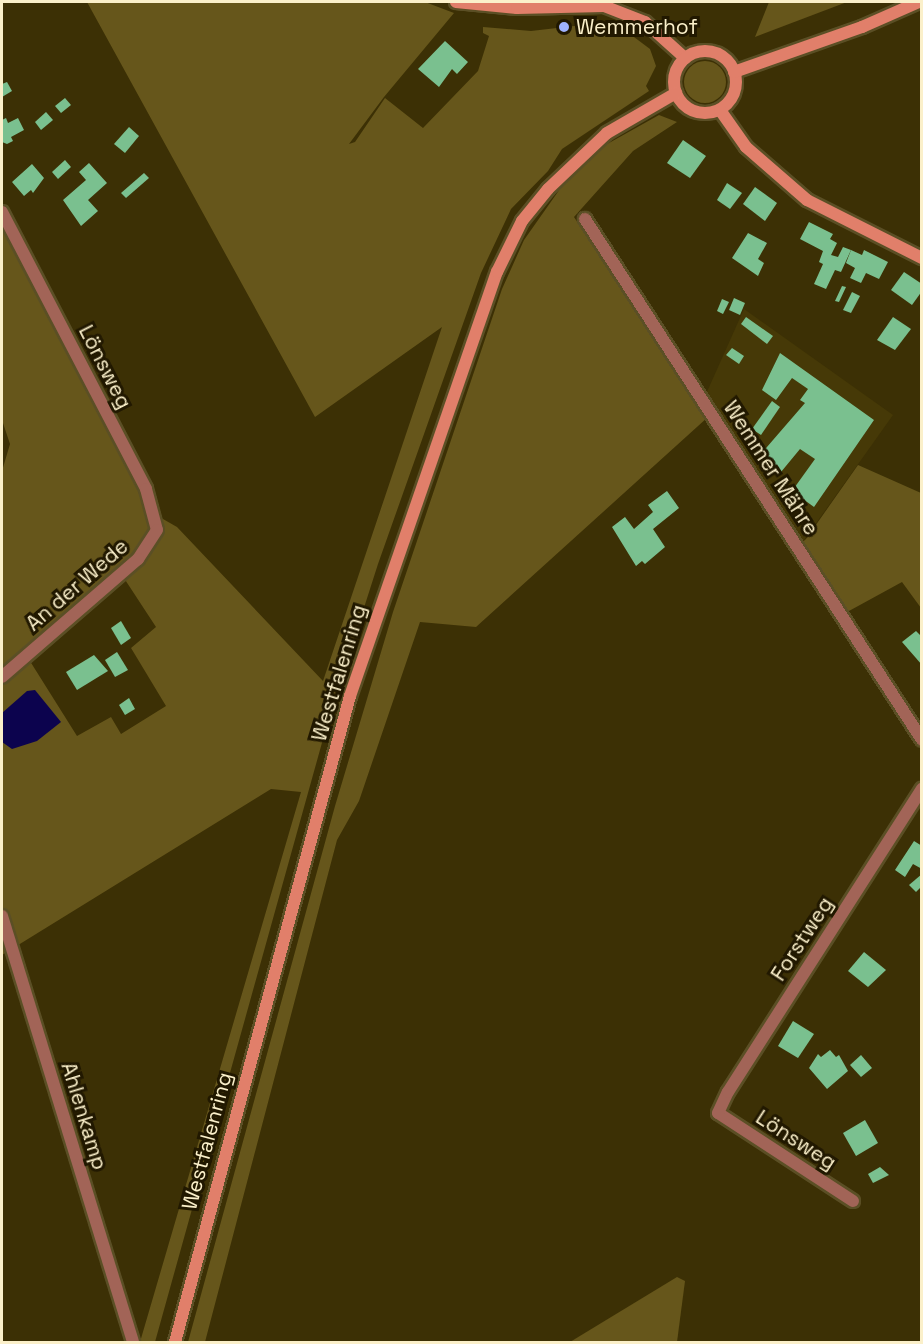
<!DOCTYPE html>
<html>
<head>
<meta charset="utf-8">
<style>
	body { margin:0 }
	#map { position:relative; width:923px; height:1344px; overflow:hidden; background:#3c3005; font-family:"Space Grotesk",sans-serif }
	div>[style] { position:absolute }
	.built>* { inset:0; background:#463907 }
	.green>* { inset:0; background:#66561b }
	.round { border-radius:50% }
	.water>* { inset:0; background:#0c034e }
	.building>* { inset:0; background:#7ac08f }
	.roads { filter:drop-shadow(2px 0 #5b4f25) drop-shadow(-2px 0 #5b4f25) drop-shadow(0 2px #5b4f25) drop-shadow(0 -2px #5b4f25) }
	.street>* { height:12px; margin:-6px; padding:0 6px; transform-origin:6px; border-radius:6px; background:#a26457 }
	.secondary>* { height:12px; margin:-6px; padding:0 6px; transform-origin:6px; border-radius:6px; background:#e17f6a }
	.secondary>.ring { margin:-6px; padding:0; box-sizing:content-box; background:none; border:12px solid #e17f6a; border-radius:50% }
	.dots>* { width:16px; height:16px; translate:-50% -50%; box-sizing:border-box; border:3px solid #211800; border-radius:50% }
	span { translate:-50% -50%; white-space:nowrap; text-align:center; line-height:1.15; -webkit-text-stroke:6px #211800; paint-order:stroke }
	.poi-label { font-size:21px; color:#fbf0ca }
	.left { translate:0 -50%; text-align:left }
	.street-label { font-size:21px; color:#fbf0ca }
	.frame { position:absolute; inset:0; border:3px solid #fbf0ca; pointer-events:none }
</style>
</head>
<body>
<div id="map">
	<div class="built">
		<i style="clip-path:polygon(744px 309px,893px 415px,802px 543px,706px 394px)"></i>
	</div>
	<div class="green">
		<i style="clip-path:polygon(evenodd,87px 2px,425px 2px,454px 13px,384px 97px,349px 144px,355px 142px,385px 98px,423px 128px,478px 71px,489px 36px,483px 33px,483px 27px,531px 31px,600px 23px,622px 28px,650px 49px,656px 66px,646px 86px,649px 91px,562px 149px,548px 171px,511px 209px,481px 273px,378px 564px,330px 714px,155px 1342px,140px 1342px,301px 792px,271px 789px,2px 955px,2px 471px,10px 444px,2px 420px,2px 229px,149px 511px,177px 527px,323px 681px,442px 327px,315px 417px,87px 2px,118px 569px,156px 627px,131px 648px,166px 706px,121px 734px,111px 717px,77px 736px,23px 650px,118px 569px)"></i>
		<i style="clip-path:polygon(769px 2px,847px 2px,755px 37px)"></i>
		<i class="round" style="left:684px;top:61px;width:42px;height:42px"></i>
		<i style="clip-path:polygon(659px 115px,677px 122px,633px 151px,574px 217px,708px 417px,476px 627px,420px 622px,359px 801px,337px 840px,205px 1342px,188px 1342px,335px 806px,393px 612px,502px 289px,524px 240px,562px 186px,600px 148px)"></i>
		<i style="clip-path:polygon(858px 465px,921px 493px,921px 608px,902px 582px,838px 617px,795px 549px,806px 539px)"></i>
		<i style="clip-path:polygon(677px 1277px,685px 1281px,677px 1342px,570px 1342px)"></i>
	</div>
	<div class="water">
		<i style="clip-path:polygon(35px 690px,61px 722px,37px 741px,12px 749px,2px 742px,2px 713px,27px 691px)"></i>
	</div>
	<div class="building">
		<i style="clip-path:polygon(445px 41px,468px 62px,457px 74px,452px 69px,439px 87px,418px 69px)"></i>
		<i style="clip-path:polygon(7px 82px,12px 91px,2px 97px,2px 84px)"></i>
		<i style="clip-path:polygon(65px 98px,71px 105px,61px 113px,55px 106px)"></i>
		<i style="clip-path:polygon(46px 112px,53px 120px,41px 130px,35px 122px)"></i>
		<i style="clip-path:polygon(6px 118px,8px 123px,18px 118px,24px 130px,11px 137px,13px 141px,7px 144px,2px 142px,2px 120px)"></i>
		<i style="clip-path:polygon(129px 127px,139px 136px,125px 153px,114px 144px)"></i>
		<i style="clip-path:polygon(683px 140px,706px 156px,690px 178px,667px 163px)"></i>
		<i style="clip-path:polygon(65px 160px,71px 167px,58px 179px,52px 172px)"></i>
		<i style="clip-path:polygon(89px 163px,107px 183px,88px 200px,98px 211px,81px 226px,63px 200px,86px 180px,79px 172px)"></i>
		<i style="clip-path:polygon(32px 164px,44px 178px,33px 193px,31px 190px,24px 196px,12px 182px)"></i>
		<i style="clip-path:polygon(144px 173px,149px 178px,126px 198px,121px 193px)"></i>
		<i style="clip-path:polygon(727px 183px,742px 193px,730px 209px,717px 200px)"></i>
		<i style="clip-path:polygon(755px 187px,777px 203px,765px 221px,743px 204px)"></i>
		<i style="clip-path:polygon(809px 222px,833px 234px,830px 239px,837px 243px,831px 255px,838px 257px,843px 247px,851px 250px,841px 272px,835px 270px,826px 289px,814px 284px,823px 264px,819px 262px,823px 251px,800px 239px)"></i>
		<i style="clip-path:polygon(748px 233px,767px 243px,758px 259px,764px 263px,758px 276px,732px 258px)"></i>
		<i style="clip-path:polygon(851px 250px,862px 255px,864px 250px,888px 262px,879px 279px,866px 273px,861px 283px,850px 278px,855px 268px,846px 263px)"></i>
		<i style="clip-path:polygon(904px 272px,922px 284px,922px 291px,912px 305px,891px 290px)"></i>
		<i style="clip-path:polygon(842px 286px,846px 287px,839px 302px,835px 301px)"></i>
		<i style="clip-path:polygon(852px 292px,860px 296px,851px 313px,843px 310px)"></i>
		<i style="clip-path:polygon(734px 298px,745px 303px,740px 315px,729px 310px)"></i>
		<i style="clip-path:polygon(722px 299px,729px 302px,723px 314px,717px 311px)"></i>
		<i style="clip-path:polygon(746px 317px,773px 336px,767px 344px,741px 324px)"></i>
		<i style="clip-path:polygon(893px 317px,911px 329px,895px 350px,877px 340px)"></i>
		<i style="clip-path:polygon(732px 348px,744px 356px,739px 364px,726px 355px)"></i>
		<i style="clip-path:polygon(780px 353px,874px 420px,814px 507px,792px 491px,815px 459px,800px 449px,781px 472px,760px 455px,805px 403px,800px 400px,808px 389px,792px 378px,776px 400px,762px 390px)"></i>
		<i style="clip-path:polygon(772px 401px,780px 407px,761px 435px,752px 429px)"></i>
		<i style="clip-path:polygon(667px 491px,679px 508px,653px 529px,665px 547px,645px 564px,642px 561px,636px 566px,612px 527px,625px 517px,634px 529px,653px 512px,648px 505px)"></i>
		<i style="clip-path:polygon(121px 621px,131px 638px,121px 645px,111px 628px)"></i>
		<i style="clip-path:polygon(916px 631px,922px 637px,922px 665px,902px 642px)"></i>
		<i style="clip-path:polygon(117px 652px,128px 670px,115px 677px,105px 660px)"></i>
		<i style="clip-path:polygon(94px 655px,108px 671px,77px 690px,66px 672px)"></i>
		<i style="clip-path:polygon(129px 698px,135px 709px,125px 715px,119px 705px)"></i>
		<i style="clip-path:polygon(914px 841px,922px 846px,922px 869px,913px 864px,905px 877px,895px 870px)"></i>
		<i style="clip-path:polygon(922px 874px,922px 886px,916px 892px,909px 885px)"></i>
		<i style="clip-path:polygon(864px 952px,886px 970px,868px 987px,848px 971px)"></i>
		<i style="clip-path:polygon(793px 1021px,814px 1034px,798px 1058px,778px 1046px)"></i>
		<i style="clip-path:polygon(830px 1050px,836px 1057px,839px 1055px,848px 1071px,827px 1089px,809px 1068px,818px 1054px,821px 1057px)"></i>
		<i style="clip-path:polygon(861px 1055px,872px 1068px,861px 1077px,850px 1065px)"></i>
		<i style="clip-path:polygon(865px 1120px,878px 1143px,856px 1156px,843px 1133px)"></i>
		<i style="clip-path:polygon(880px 1167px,889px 1175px,873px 1183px,868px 1174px)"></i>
	</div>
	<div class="roads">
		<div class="street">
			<i style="left:2px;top:212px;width:312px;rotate:62.5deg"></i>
			<i style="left:146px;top:489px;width:42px;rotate:75deg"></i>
			<i style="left:157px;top:530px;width:35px;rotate:123deg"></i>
			<i style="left:138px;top:559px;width:180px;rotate:139.1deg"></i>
			<i style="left:585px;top:219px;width:620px;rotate:57.1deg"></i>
			<i style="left:2px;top:916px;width:446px;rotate:72.9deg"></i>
			<i style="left:853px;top:1201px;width:161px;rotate:-146.9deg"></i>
			<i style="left:718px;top:1113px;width:23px;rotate:-65deg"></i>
			<i style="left:728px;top:1092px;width:360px;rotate:-57.4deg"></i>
		</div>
		<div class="secondary">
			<i style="left:456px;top:2px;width:61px;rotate:5.6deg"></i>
			<i style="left:517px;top:8px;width:87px;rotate:-1.3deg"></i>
			<i style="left:604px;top:6px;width:44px;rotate:21.3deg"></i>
			<i style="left:645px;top:22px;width:54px;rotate:42deg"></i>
			<i class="ring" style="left:674px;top:51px;width:50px;height:50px"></i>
			<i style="left:734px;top:72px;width:136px;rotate:-19.4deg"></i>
			<i style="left:862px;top:27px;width:62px;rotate:-23.7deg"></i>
			<i style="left:720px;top:110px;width:45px;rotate:54.9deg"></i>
			<i style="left:746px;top:147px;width:81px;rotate:41deg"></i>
			<i style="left:807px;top:200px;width:129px;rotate:26.8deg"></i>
			<i style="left:175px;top:1342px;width:669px;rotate:-74.84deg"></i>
			<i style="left:350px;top:696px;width:449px;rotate:-70.9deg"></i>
			<i style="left:497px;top:272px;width:57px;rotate:-63.9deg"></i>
			<i style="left:522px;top:221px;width:41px;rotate:-50.9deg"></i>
			<i style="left:548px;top:189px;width:81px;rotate:-43.5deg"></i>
			<i style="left:607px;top:133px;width:80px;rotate:-30.1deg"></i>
		</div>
	</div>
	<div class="dots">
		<i style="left:564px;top:27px;background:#a0b3fd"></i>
	</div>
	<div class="poi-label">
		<span class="left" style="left:576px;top:27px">Wemmerhof</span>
	</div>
	<div class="street-label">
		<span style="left:105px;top:367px;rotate:63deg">Lönsweg</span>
		<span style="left:771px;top:468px;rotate:57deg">Wemmer Mähre</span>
		<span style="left:77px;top:585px;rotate:-41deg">An der Wede</span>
		<span style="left:339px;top:673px;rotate:-73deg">Westfalenring</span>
		<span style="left:802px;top:939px;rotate:-57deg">Forstweg</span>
		<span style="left:84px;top:1116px;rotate:73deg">Ahlenkamp</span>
		<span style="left:796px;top:1140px;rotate:33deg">Lönsweg</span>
		<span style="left:207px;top:1141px;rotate:-75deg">Westfalenring</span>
	</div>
	<div class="frame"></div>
</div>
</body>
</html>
